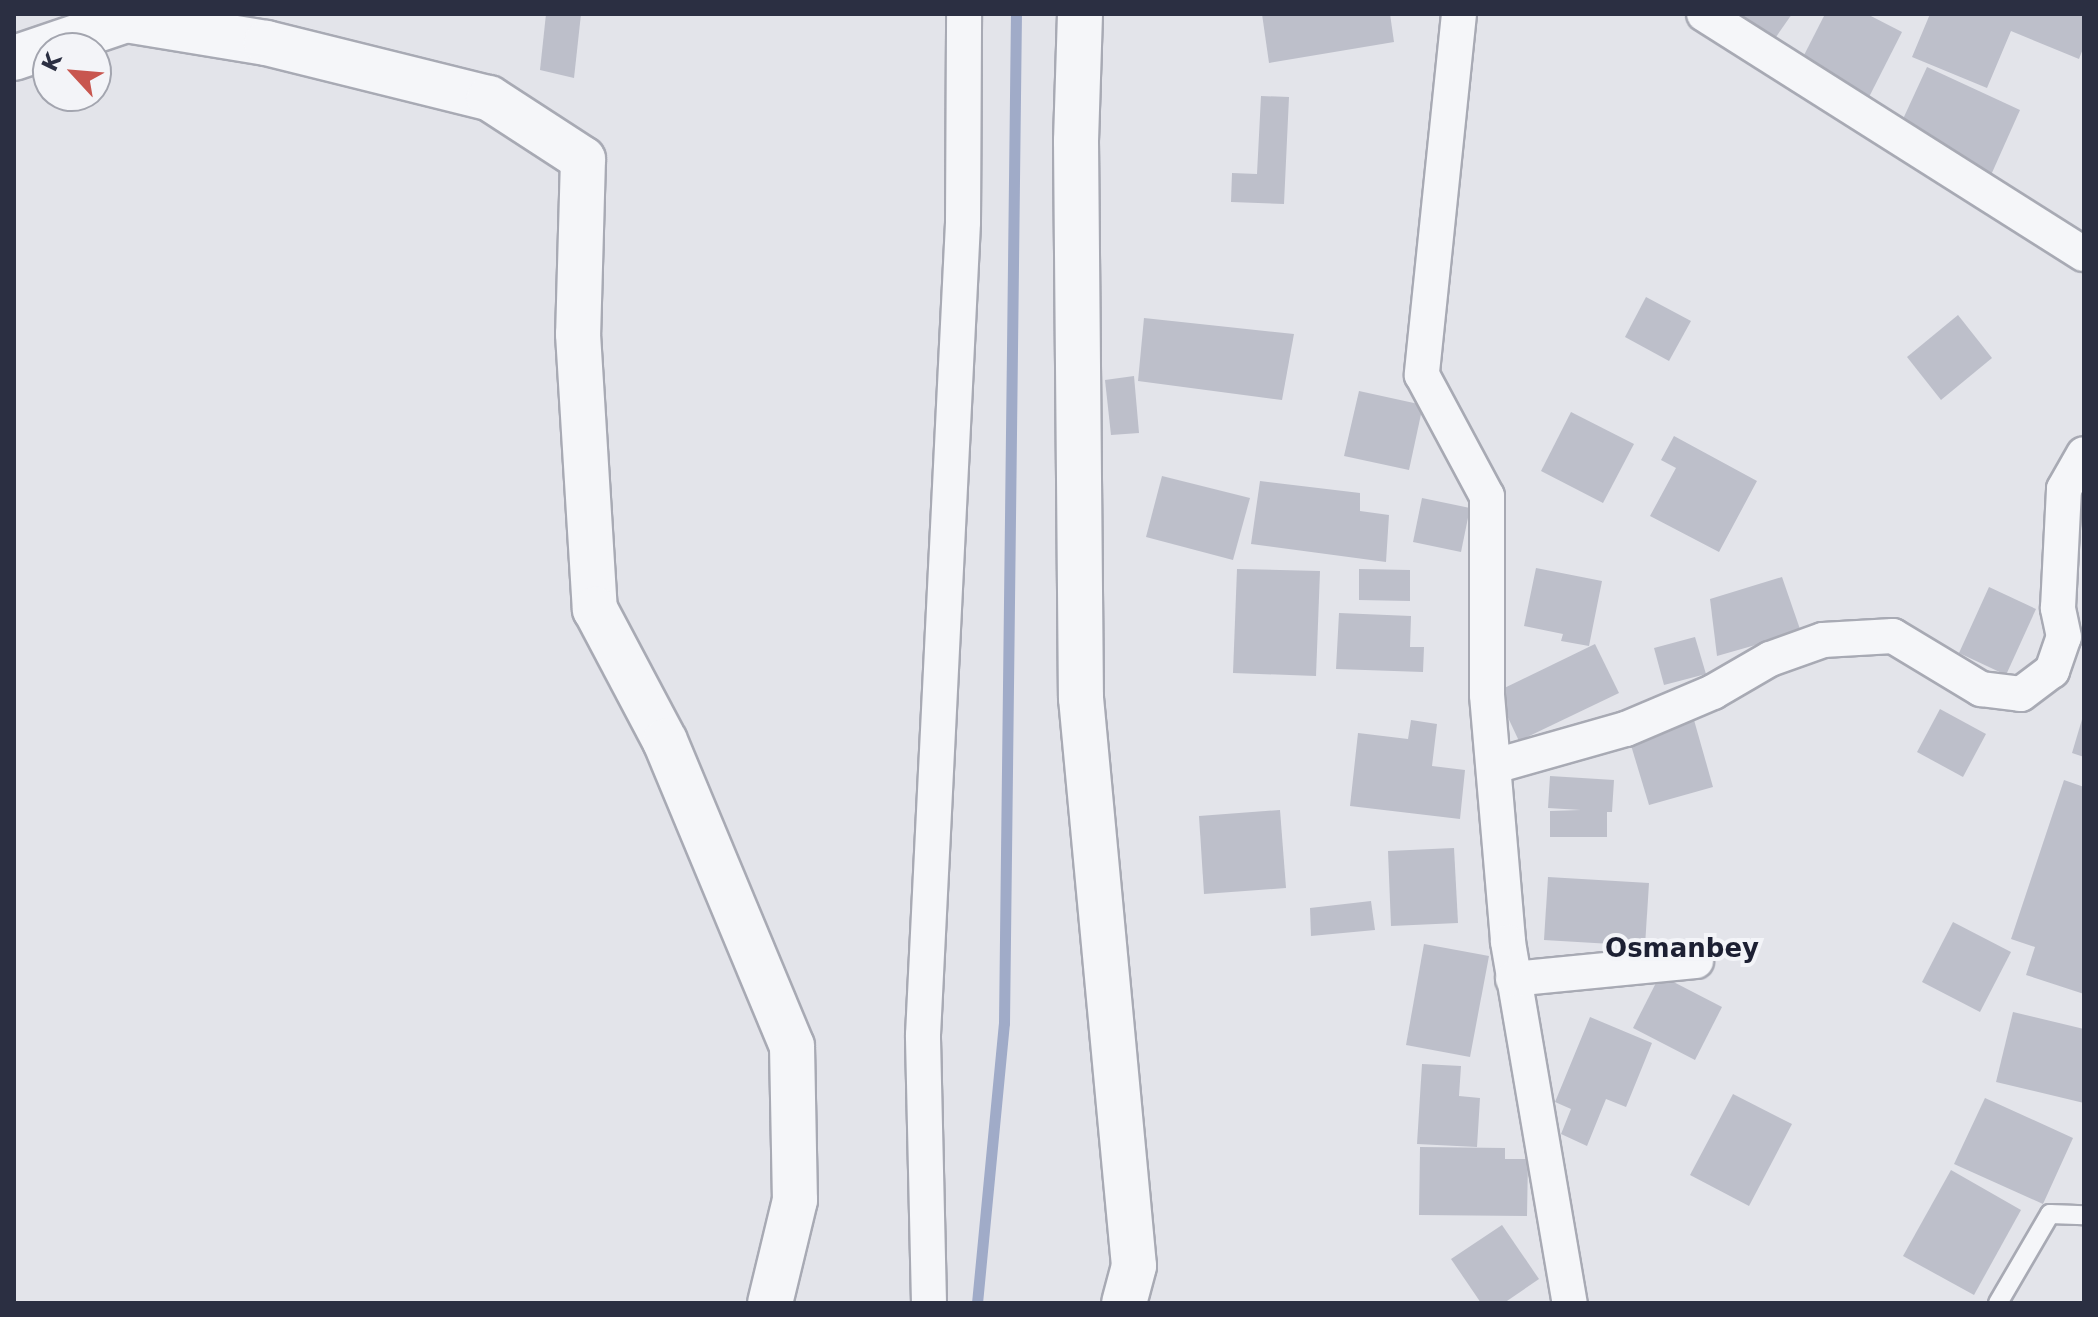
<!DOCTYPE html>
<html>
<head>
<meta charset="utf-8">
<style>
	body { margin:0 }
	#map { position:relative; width:2098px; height:1317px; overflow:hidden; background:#e3e4ea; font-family:"DejaVu Sans",sans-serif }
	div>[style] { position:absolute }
	.stream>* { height:11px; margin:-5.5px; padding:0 5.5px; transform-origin:5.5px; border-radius:5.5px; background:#a0abc8 }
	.building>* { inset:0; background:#bdbfca }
	.roads { filter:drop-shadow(2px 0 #a8aab4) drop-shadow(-2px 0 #a8aab4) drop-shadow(0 2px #a8aab4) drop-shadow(0 -2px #a8aab4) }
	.service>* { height:18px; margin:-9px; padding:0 9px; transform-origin:9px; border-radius:9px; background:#f5f6f9 }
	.minor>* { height:34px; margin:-17px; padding:0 17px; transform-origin:17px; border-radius:17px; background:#f5f6f9 }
	.tertiary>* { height:44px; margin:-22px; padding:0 22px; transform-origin:22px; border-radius:22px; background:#f5f6f9 }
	span { translate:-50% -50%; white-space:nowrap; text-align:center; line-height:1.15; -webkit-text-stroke:8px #f3f4f8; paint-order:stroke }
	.quarter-label { font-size:26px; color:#1d2033; font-weight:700 }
	.frame { position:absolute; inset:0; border:16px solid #2b2f42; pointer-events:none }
	.north { position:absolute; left:32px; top:32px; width:80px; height:80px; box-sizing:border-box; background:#f3f4f8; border:2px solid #a3a5af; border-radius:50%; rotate:296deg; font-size:22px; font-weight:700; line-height:32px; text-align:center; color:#2b2f42 }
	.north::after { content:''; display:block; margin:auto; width:28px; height:36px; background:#c8564f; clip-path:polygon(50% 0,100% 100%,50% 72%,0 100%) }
</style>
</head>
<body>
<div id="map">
	<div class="stream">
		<i style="left:977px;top:1303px;width:281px;rotate:-84.5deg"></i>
		<i style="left:1004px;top:1023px;width:1009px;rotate:-89.32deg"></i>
	</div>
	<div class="building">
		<i style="clip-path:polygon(546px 14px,581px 14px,574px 78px,540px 70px)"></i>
		<i style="clip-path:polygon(1262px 14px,1390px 14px,1394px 42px,1269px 63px)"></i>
		<i style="clip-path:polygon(1724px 14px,1792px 14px,1769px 47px)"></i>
		<i style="clip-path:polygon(1825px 14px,1867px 14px,1902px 32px,1868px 99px,1800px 63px)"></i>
		<i style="clip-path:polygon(1930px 14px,2084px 14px,2084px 46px,2079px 59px,2011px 31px,1987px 88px,1912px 57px)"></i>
		<i style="clip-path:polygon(1927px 67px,2020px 110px,1991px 175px,1897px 132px)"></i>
		<i style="clip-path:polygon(1261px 96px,1289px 97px,1284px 204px,1231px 202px,1232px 173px,1257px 174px)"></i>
		<i style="clip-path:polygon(1646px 297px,1691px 321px,1669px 361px,1625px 337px)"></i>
		<i style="clip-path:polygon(1958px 315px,1992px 358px,1941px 400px,1907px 357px)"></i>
		<i style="clip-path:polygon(1144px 318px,1294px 334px,1282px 400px,1138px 381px)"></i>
		<i style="clip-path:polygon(1134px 376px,1139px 433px,1111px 435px,1105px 380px)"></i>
		<i style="clip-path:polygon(1359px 391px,1423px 405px,1409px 470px,1344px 456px)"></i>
		<i style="clip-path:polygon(1571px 412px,1634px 444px,1603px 503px,1541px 471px)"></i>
		<i style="clip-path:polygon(1674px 436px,1757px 481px,1719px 552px,1650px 516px,1676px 468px,1661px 460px)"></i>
		<i style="clip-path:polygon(1162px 476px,1250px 498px,1233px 560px,1146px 537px)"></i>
		<i style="clip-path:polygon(1260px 481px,1360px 493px,1360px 511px,1389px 515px,1386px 562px,1251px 544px)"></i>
		<i style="clip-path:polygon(1422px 498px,1470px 508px,1461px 552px,1413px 542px)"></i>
		<i style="clip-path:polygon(1536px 568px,1602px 581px,1589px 646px,1561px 641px,1563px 634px,1524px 626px)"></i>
		<i style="clip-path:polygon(1237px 569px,1320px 571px,1316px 676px,1233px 673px)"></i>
		<i style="clip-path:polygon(1359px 569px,1410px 570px,1410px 601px,1359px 600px)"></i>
		<i style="clip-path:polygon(1782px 577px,1801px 632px,1717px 656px,1710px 599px)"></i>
		<i style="clip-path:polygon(1989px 587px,2036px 609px,2006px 675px,1959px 653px)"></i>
		<i style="clip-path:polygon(1339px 613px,1411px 616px,1410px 647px,1424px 647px,1423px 672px,1336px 669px)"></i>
		<i style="clip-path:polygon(1695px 637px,1706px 674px,1664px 685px,1654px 648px)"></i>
		<i style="clip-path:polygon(1595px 644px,1619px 693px,1519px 741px,1496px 692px)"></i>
		<i style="clip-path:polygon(1940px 709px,1986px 734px,1963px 777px,1917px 752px)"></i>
		<i style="clip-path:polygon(2083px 716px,2084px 716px,2084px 757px,2072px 753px)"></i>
		<i style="clip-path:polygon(1411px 720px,1437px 724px,1432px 766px,1465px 770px,1460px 819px,1350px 806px,1358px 733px,1408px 739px)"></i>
		<i style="clip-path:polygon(1694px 720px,1713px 787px,1649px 805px,1630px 742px)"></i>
		<i style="clip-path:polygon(1550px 776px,1614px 780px,1612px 812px,1607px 812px,1607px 837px,1550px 837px,1550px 811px,1581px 810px,1548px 808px)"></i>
		<i style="clip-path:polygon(2064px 780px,2084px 787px,2084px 994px,2026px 975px,2035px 947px,2011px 939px)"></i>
		<i style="clip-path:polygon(1280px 810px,1286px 888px,1204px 894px,1199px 816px)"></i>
		<i style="clip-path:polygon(1454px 848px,1458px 923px,1391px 926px,1388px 851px)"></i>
		<i style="clip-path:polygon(1548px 877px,1649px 883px,1645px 946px,1544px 940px)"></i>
		<i style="clip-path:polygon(1371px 901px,1375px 930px,1311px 936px,1310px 908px)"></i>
		<i style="clip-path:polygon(1953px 922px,2011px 952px,1980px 1012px,1922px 982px)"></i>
		<i style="clip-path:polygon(1424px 944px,1489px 956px,1470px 1057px,1406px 1045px)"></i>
		<i style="clip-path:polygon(1660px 975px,1722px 1007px,1695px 1060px,1633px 1028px)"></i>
		<i style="clip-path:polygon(2013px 1012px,2084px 1029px,2084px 1103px,1996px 1082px)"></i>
		<i style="clip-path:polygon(1590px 1017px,1652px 1043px,1626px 1107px,1606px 1099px,1587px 1146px,1561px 1134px,1571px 1109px,1555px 1102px)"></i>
		<i style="clip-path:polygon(1422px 1064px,1461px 1066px,1459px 1096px,1480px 1098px,1477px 1147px,1417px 1144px)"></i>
		<i style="clip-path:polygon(1733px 1094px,1792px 1124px,1749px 1206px,1690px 1175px)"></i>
		<i style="clip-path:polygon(1985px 1098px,2073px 1138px,2043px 1204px,1954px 1164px)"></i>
		<i style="clip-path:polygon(1420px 1147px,1505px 1148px,1505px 1159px,1528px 1159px,1527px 1216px,1419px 1215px)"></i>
		<i style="clip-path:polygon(1951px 1170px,2021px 1210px,1974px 1295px,1903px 1256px)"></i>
		<i style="clip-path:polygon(1502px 1225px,1539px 1279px,1504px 1303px,1481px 1303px,1451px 1259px)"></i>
	</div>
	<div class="roads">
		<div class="service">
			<i style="left:1998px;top:1303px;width:103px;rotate:-59.7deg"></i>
			<i style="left:2050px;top:1214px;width:34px;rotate:2deg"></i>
		</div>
		<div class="minor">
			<i style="left:1459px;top:14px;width:363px;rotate:95.9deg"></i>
			<i style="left:1422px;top:375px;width:137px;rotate:61.8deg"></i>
			<i style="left:1487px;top:496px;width:199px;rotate:90deg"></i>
			<i style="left:1487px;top:695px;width:248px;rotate:85.1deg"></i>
			<i style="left:1508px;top:942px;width:366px;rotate:80.3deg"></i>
			<i style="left:1704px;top:14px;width:449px;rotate:32.3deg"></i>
			<i style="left:1495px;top:766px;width:136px;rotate:-15.8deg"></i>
			<i style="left:1626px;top:729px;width:95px;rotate:-23deg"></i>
			<i style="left:1713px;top:692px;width:66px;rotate:-30.1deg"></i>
			<i style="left:1770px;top:659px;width:56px;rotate:-19.7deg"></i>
			<i style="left:1823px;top:640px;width:70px;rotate:-3.3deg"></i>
			<i style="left:1893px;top:636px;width:103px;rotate:31.1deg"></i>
			<i style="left:1981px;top:689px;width:40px;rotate:7.1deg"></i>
			<i style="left:2021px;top:694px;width:39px;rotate:-37deg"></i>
			<i style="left:2052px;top:671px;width:36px;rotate:-71deg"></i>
			<i style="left:2064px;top:637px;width:30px;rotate:-102deg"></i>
			<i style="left:2058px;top:608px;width:119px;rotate:-87.1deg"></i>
			<i style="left:2064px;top:489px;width:40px;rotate:-60.3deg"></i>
			<i style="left:1513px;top:979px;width:184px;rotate:-5.6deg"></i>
			<i style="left:929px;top:1303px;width:268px;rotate:-91.3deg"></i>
			<i style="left:923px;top:1035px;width:814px;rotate:-87.18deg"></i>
			<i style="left:963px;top:222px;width:208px;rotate:-89.7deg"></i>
		</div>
		<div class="tertiary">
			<i style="left:1080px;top:14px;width:127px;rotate:91.8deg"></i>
			<i style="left:1076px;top:141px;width:557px;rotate:89.49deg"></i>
			<i style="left:1081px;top:698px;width:570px;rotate:84.67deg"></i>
			<i style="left:1134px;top:1266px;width:38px;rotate:105deg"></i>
			<i style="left:14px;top:58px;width:118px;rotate:-18.7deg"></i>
			<i style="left:126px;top:20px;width:142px;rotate:9.3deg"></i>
			<i style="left:266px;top:43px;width:230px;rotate:13.9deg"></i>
			<i style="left:489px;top:98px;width:112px;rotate:33deg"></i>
			<i style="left:583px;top:159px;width:175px;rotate:91.6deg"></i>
			<i style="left:578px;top:334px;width:276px;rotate:86.5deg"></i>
			<i style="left:595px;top:609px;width:149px;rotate:62.1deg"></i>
			<i style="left:665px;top:741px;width:330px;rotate:67.4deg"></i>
			<i style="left:792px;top:1046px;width:154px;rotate:88.9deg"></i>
			<i style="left:795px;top:1200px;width:106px;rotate:103.6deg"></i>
		</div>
	</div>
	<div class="quarter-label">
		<span style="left:1682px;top:949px">Osmanbey</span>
	</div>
	<div class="frame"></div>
	<div class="north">K</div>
</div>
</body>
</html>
